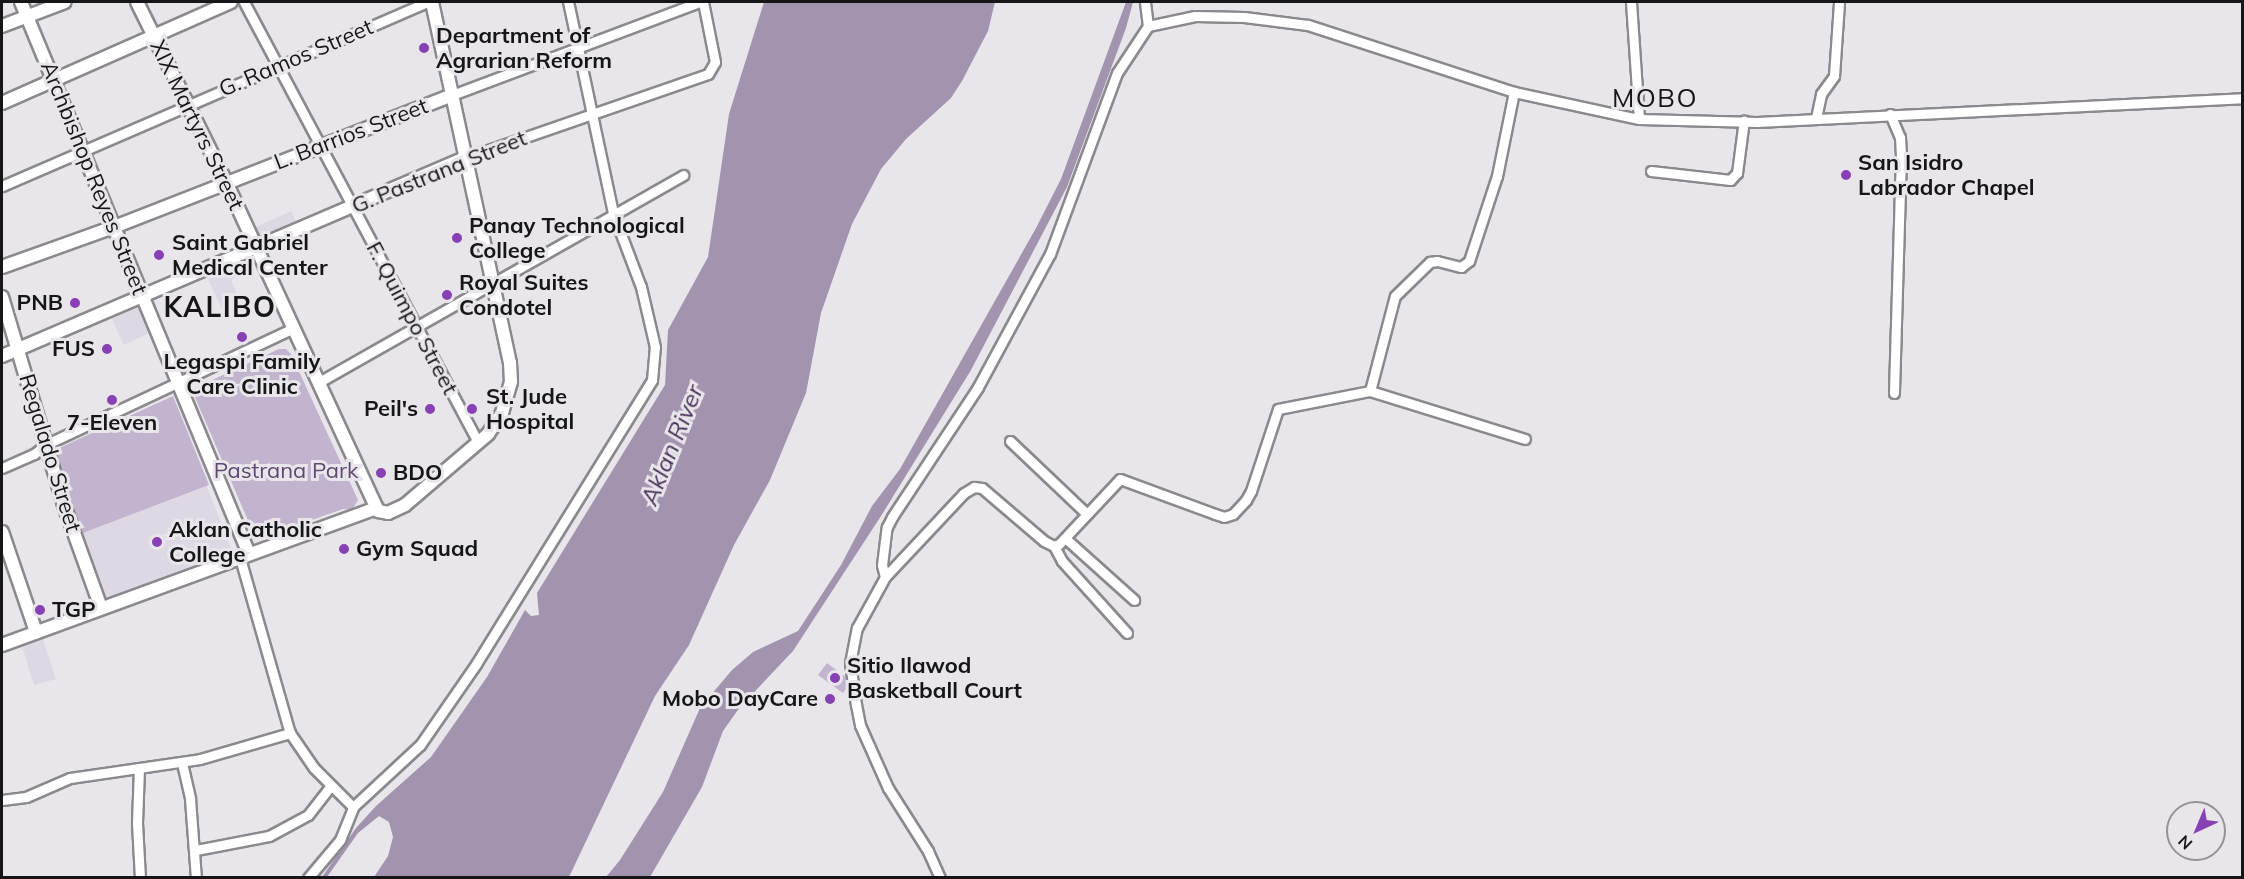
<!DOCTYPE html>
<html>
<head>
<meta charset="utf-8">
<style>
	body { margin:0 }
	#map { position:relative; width:2244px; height:879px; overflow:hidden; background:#e9e6eb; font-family:Mulish,sans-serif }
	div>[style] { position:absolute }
	.built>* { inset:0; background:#ded8e4 }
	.green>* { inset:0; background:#c2b4ce }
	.water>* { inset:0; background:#a293ae }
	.roads { filter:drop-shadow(2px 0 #8b898d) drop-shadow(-2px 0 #8b898d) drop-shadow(0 2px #8b898d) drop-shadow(0 -2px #8b898d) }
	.minor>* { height:9px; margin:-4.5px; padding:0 4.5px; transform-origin:4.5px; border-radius:4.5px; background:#fff }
	.tertiary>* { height:12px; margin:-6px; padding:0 6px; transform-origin:6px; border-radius:6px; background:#fff }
	.dots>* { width:16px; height:16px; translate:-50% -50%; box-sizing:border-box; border:3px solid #e9e6eb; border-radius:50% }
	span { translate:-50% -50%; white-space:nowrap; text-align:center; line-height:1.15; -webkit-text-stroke:6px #e9e6eb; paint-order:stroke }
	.poi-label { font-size:22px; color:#161517; font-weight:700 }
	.left { translate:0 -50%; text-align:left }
	.right { translate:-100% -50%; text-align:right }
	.street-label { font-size:22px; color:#161517 }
	.park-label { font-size:22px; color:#5f4871 }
	.water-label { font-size:24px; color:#4a335b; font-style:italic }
	.quarter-label { font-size:26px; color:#161517; letter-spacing:1.5px }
	.district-label { font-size:28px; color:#161517; font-weight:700; letter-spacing:1.5px }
	.frame { position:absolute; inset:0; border:3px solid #161517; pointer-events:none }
	.north { position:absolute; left:2166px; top:801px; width:60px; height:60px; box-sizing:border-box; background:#e9e6eb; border:2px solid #959296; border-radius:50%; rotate:224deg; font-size:16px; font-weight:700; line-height:24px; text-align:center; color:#161517 }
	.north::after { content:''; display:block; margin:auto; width:21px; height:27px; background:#8741b4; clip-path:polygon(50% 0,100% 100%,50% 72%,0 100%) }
</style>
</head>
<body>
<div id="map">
	<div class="built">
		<i style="clip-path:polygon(291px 211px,296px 222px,261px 238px,256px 227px)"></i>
		<i style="clip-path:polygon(235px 264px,240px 275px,231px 280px,242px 305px,224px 313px,207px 277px)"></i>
		<i style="clip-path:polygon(138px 307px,150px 333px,124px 345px,112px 319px)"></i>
		<i style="clip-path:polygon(207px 486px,232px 551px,104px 599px,83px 533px)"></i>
		<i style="clip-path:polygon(43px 639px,56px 679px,34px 685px,22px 646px)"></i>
	</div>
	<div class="green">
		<i style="clip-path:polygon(279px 349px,286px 349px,291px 354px,358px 500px,352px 510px,343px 509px,261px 538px,253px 532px,194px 395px,199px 386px)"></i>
		<i style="clip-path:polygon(173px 396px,209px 485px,83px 533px,55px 454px,57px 449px)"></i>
		<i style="clip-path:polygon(827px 663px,851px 681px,843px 693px,818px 675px)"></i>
	</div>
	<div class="water">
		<i style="clip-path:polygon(764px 2px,995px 2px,988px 31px,962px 81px,951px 98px,906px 139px,881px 169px,852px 224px,821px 313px,806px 393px,770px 480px,734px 545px,689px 645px,655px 696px,569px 877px,374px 877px,388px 856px,393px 837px,389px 822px,379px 816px,358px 833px,327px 877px,322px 877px,356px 828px,376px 806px,431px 757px,487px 677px,525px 610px,531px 616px,539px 615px,537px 593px,665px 385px,668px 330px,708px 257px,729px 114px)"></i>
		<i style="clip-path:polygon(1126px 2px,1133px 2px,1126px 28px,1067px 187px,971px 370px,881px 516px,793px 651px,740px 707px,723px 731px,702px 787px,650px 877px,606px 877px,620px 860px,663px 792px,700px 708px,732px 670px,753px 652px,798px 631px,841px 565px,872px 506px,900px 469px,1036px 228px,1061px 179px)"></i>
	</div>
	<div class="roads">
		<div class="minor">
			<i style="left:244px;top:2px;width:499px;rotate:62deg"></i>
			<i style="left:1145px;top:2px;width:24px;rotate:83deg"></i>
			<i style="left:1631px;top:2px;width:117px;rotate:86.1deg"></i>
			<i style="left:452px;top:95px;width:265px;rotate:-20.6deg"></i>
			<i style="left:1890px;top:114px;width:25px;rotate:67deg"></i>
			<i style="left:1900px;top:137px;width:18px;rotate:87deg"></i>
			<i style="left:1901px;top:155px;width:238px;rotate:91.7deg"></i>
			<i style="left:1816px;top:118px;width:25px;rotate:-78deg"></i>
			<i style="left:1821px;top:94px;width:22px;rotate:-54deg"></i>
			<i style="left:1834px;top:76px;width:74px;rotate:-86.1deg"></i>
			<i style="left:465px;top:158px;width:257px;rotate:-19.1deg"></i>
			<i style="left:708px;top:74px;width:14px;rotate:-60deg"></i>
			<i style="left:715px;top:62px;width:61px;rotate:-101.3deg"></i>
			<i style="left:1651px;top:171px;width:80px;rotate:6.5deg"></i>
			<i style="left:1730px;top:180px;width:10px;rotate:-45deg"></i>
			<i style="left:1737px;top:173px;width:53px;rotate:-82.5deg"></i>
			<i style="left:2px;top:186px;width:463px;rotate:-23.4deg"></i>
			<i style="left:319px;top:382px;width:419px;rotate:-29.6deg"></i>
			<i style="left:1370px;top:391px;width:162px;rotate:17.2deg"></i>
			<i style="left:1010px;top:441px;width:106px;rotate:43.5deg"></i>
			<i style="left:2px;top:468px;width:35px;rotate:-24deg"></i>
			<i style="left:34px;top:454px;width:16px;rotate:-38deg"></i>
			<i style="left:47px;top:444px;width:273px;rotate:-25.2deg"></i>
			<i style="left:1065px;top:538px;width:93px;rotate:41.9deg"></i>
			<i style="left:1054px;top:546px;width:17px;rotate:62deg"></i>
			<i style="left:1062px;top:561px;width:97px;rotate:47.9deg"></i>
			<i style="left:240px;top:558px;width:182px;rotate:74.1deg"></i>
			<i style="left:290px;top:733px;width:42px;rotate:55.6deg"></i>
			<i style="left:314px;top:768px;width:55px;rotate:45deg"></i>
			<i style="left:885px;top:577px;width:12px;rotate:-104deg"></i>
			<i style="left:882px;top:565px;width:38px;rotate:-83deg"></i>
			<i style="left:887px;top:527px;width:11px;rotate:-63deg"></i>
			<i style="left:892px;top:517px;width:156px;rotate:-56.5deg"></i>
			<i style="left:978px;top:387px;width:151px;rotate:-61.6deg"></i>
			<i style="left:1050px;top:254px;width:193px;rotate:-69.7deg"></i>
			<i style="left:1117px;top:73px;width:56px;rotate:-56.6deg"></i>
			<i style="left:1148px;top:26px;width:48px;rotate:-12deg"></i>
			<i style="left:1195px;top:16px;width:49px;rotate:1.2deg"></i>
			<i style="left:1244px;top:17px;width:64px;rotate:7.1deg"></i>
			<i style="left:1308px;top:25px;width:217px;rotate:18deg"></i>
			<i style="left:1514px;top:92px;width:128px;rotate:12.2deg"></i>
			<i style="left:1639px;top:119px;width:118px;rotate:1.5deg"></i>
			<i style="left:1757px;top:122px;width:486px;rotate:-2.8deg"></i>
			<i style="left:182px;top:763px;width:37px;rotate:77deg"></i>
			<i style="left:190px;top:799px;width:79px;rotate:85.7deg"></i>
			<i style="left:139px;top:768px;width:55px;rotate:92.1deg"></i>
			<i style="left:137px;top:823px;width:55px;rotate:86.9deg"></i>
			<i style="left:2px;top:800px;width:24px;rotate:-7deg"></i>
			<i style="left:26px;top:797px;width:48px;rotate:-23.4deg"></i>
			<i style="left:70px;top:778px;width:131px;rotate:-8.3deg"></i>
			<i style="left:200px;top:759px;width:94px;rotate:-16.1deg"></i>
			<i style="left:196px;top:850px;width:74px;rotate:-10.9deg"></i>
			<i style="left:269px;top:836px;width:44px;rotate:-28.3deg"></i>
			<i style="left:308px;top:815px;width:37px;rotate:-52deg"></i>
			<i style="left:308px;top:878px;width:50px;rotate:-49.9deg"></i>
			<i style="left:340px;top:840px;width:35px;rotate:-68deg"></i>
			<i style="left:353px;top:807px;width:91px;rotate:-42.8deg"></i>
			<i style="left:420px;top:745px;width:98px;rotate:-55.3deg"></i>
			<i style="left:476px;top:664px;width:334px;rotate:-58.2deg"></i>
			<i style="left:652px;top:380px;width:33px;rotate:-85deg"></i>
			<i style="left:655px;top:347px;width:62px;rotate:-103.1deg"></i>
			<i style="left:641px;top:287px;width:79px;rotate:-110.7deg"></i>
			<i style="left:613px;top:213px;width:216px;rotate:-102deg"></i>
			<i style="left:940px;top:878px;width:30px;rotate:-114deg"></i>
			<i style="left:928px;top:851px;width:75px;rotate:-122.4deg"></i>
			<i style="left:888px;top:788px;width:69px;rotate:-114deg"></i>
			<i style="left:860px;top:725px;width:20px;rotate:-101deg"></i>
			<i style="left:856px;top:705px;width:42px;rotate:-98.1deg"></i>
			<i style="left:850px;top:663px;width:36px;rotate:-79deg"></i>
			<i style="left:857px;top:628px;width:58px;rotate:-61.2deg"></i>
			<i style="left:885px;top:577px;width:115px;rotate:-46.8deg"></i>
			<i style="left:964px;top:493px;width:12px;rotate:-31deg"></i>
			<i style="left:974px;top:487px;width:8px;rotate:7deg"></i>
			<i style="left:982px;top:488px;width:82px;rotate:40.5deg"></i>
			<i style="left:1044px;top:541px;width:11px;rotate:27deg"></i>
			<i style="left:1054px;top:546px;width:5px;rotate:-22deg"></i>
			<i style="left:1059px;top:544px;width:89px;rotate:-46.8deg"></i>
			<i style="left:1120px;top:479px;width:101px;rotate:20.2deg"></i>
			<i style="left:1215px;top:514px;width:9px;rotate:18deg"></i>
			<i style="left:1224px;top:517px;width:9px;rotate:-18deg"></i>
			<i style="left:1233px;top:514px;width:19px;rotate:-47deg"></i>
			<i style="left:1246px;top:500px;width:10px;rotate:-61deg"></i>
			<i style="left:1251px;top:491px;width:86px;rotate:-71.8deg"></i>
			<i style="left:1278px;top:409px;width:94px;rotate:-11.1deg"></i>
			<i style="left:1370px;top:391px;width:98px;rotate:-75.3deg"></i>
			<i style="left:1395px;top:296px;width:49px;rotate:-44.2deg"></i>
			<i style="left:1430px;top:262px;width:7px;rotate:-8deg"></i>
			<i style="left:1437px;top:261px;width:25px;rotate:14deg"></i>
			<i style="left:1461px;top:267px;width:10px;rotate:-37deg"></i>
			<i style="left:1469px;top:261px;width:89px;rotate:-71.8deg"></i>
			<i style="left:1497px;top:176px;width:86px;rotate:-78.6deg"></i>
		</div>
		<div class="tertiary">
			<i style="left:21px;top:2px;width:597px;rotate:67.56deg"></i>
			<i style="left:137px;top:2px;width:201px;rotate:63.7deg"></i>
			<i style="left:226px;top:182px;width:362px;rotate:65.2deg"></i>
			<i style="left:378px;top:511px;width:10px;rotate:11deg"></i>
			<i style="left:388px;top:513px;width:19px;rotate:-25deg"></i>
			<i style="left:405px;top:505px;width:109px;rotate:-40.5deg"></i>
			<i style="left:488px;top:434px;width:25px;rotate:-56deg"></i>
			<i style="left:502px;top:413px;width:32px;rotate:-74deg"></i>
			<i style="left:511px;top:382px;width:19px;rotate:-93deg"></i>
			<i style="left:510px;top:363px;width:369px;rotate:-102.2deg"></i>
			<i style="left:2px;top:26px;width:67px;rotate:-20.9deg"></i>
			<i style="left:2px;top:103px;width:250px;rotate:-23.8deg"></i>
			<i style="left:2px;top:267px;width:119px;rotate:-19.7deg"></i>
			<i style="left:114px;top:227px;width:363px;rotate:-21.3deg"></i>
			<i style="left:2px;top:297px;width:217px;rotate:73.4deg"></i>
			<i style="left:64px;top:505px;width:109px;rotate:70.2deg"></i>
			<i style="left:2px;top:356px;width:504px;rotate:-23.15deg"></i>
			<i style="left:2px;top:532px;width:106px;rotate:71.2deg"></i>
			<i style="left:2px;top:645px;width:399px;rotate:-20.1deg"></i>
		</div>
	</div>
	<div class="dots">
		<i style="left:424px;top:48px;background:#8741b4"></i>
		<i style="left:1846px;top:175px;background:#8741b4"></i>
		<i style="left:457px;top:238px;background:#8741b4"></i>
		<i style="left:159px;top:255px;background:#8741b4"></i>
		<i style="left:447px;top:295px;background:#8741b4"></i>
		<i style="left:75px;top:303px;background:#8741b4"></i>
		<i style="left:242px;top:337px;background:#8741b4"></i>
		<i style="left:107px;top:349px;background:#8741b4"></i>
		<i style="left:112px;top:400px;background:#8741b4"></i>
		<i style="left:430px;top:409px;background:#8741b4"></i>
		<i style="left:472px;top:409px;background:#8741b4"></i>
		<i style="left:381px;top:473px;background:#8741b4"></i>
		<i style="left:157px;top:542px;background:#8741b4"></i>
		<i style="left:344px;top:549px;background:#8741b4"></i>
		<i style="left:40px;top:610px;background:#8741b4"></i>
		<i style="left:835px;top:678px;background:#8741b4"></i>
		<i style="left:830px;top:699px;background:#8741b4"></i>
	</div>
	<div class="poi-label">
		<span class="left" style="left:436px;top:48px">Department of<br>Agrarian Reform</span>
		<span class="left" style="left:1858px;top:175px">San Isidro<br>Labrador Chapel</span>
		<span class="left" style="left:469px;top:238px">Panay Technological<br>College</span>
		<span class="left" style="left:172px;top:255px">Saint Gabriel<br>Medical Center</span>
		<span class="left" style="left:459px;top:295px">Royal Suites<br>Condotel</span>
		<span class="right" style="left:63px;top:303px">PNB</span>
		<span class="right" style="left:95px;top:349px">FUS</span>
		<span style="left:242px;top:374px">Legaspi Family<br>Care Clinic</span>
		<span class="left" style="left:486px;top:409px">St. Jude<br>Hospital</span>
		<span class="right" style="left:418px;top:409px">Peil's</span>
		<span style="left:112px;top:423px">7-Eleven</span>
		<span class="left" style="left:393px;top:473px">BDO</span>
		<span class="left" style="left:169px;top:542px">Aklan Catholic<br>College</span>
		<span class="left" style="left:356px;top:549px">Gym Squad</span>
		<span class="left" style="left:52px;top:610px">TGP</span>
		<span class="left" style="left:847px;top:678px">Sitio Ilawod<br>Basketball Court</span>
		<span class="right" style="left:818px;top:699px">Mobo DayCare</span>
	</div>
	<div class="street-label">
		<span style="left:296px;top:58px;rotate:-23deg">G. Ramos Street</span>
		<span style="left:197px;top:125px;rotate:64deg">XIX Martyrs Street</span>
		<span style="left:351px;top:134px;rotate:-21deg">L. Barrios Street</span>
		<span style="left:439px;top:172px;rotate:-22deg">G. Pastrana Street</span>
		<span style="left:94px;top:178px;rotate:68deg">Archbishop Reyes Street</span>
		<span style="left:412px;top:318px;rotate:62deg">F. Quimpo Street</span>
		<span style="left:50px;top:453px;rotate:73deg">Regalado Street</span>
	</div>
	<div class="park-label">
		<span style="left:286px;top:471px">Pastrana Park</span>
	</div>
	<div class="water-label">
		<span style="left:672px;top:445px;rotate:-68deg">Aklan River</span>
	</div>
	<div class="quarter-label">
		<span style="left:1655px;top:98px">MOBO</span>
	</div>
	<div class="district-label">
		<span style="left:220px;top:307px">KALIBO</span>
	</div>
	<div class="frame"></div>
	<div class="north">N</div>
</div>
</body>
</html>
